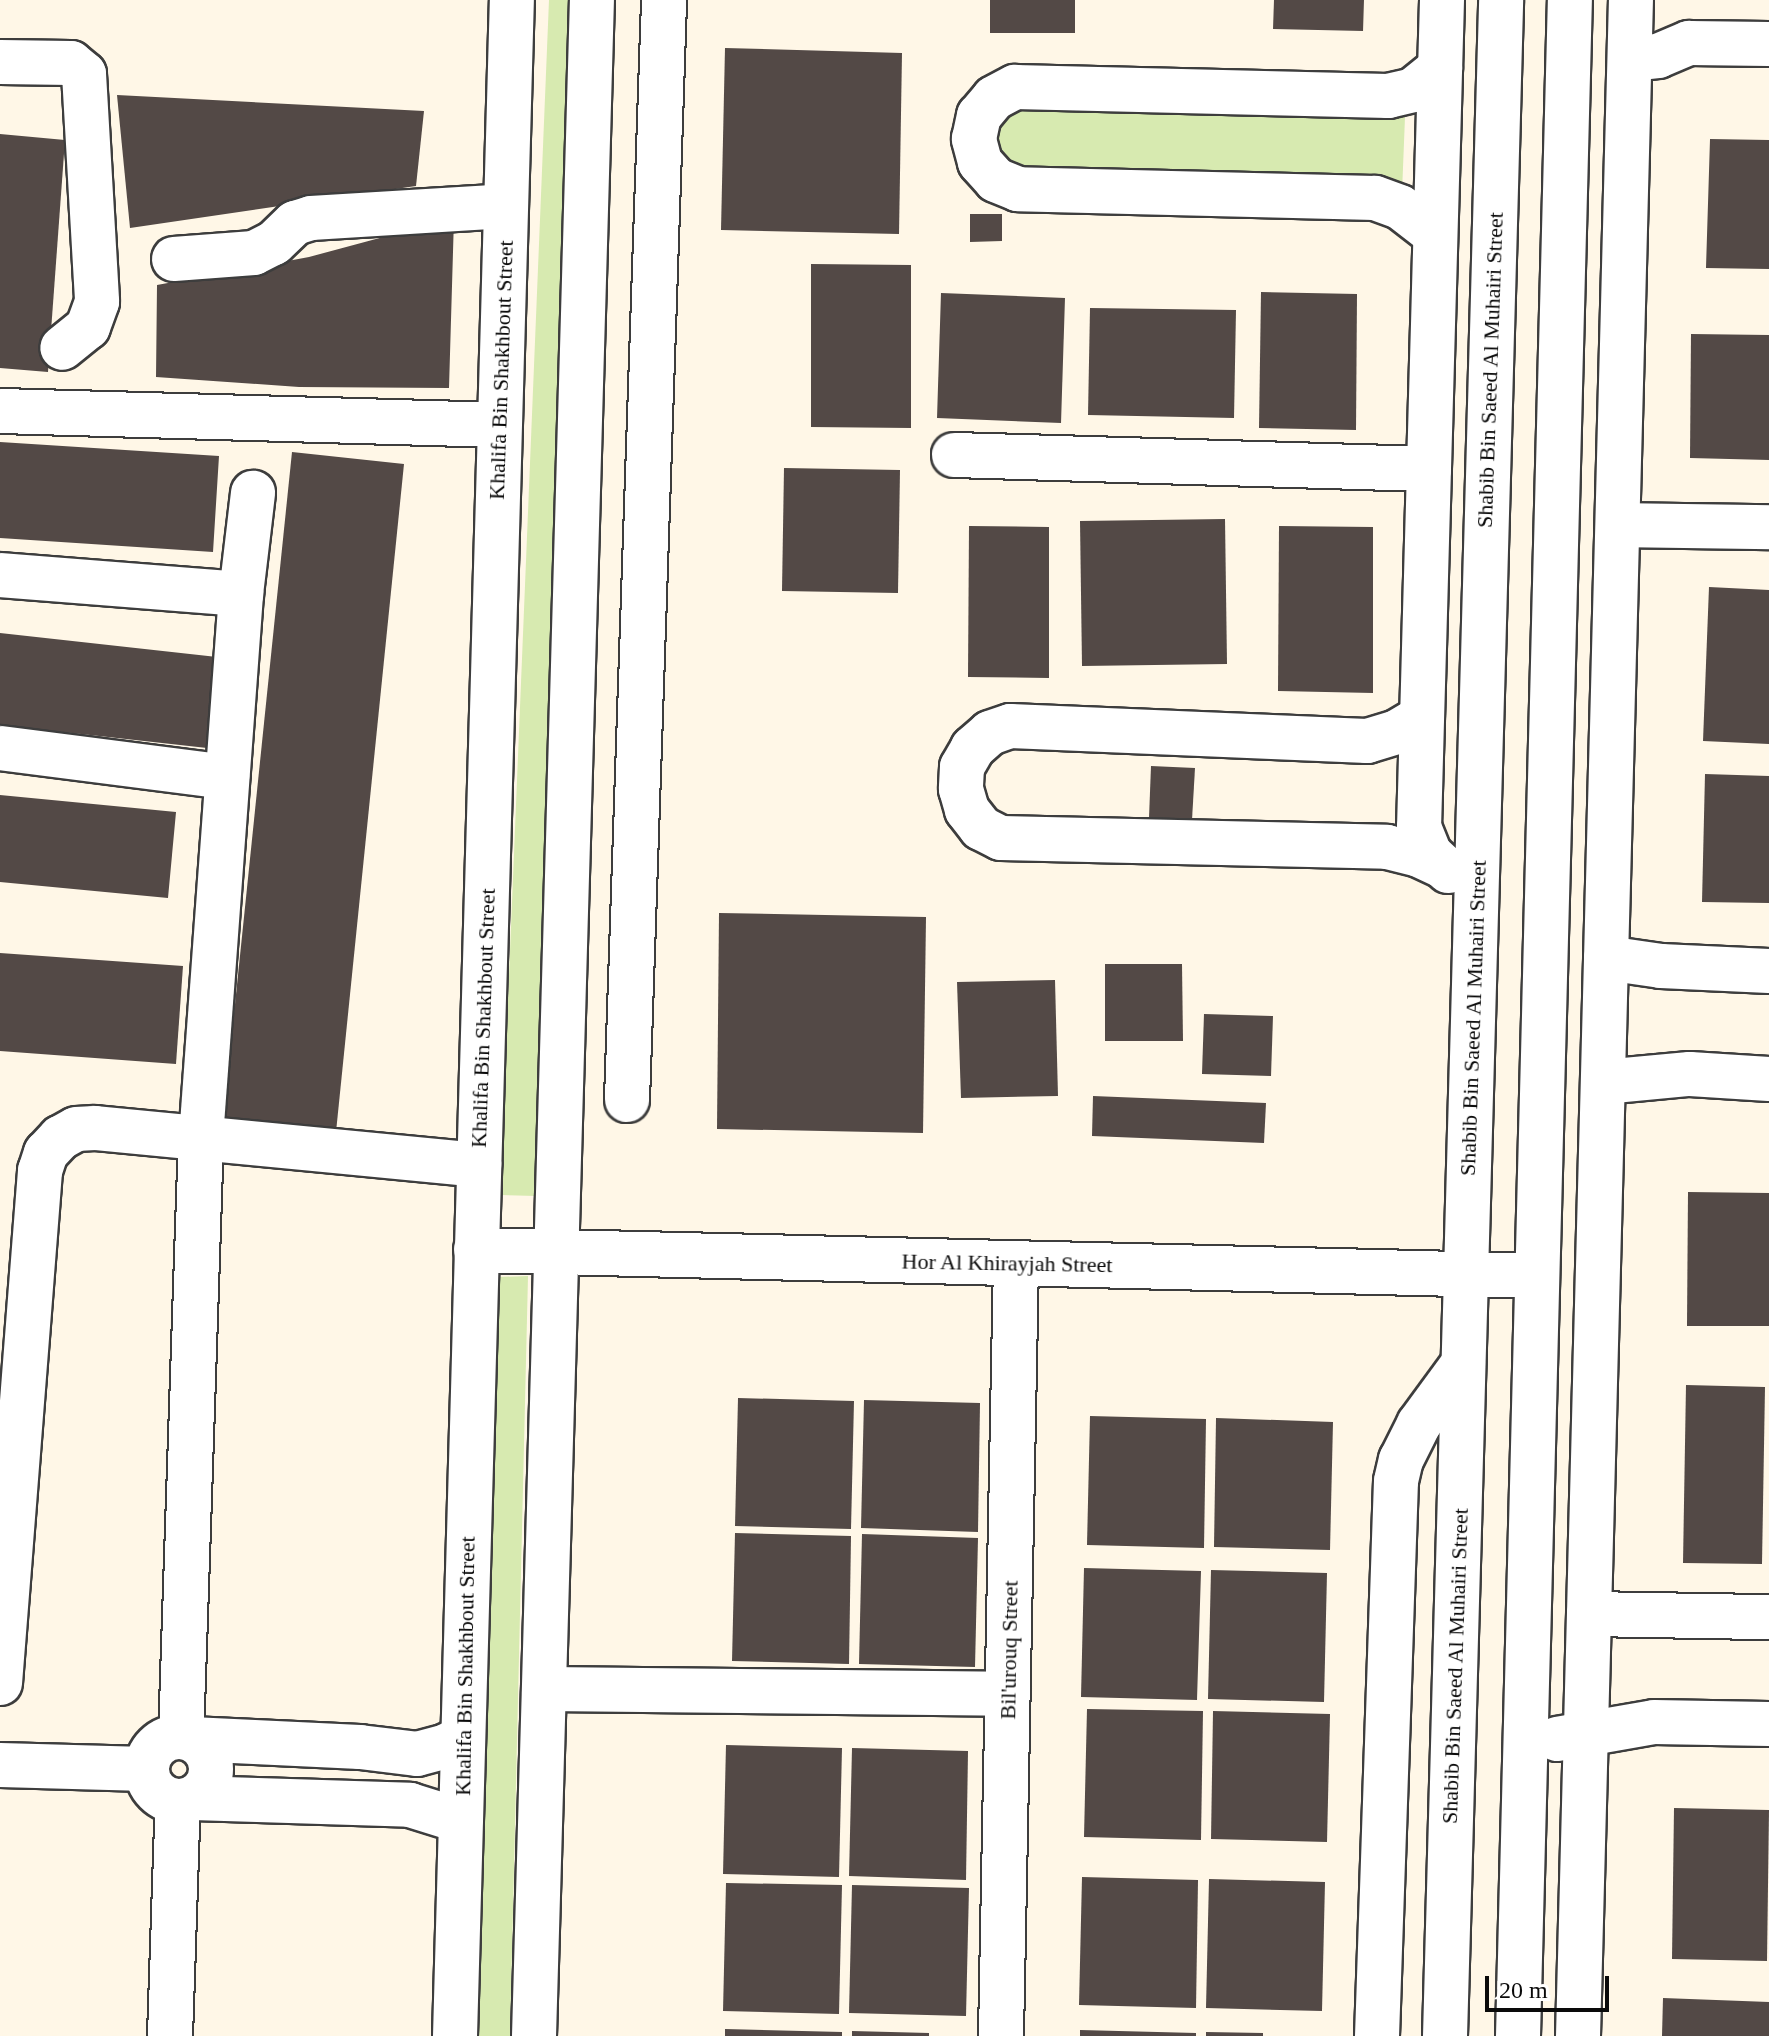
<!DOCTYPE html>
<html>
<head>
<meta charset="utf-8">
<style>
	body { margin:0 }
	#map { position:relative; width:1769px; height:2036px; overflow:hidden; background:#fff7e7; font-family:"Times New Roman",serif }
	div>[style] { position:absolute }
	.green>* { inset:0; background:#d7eab0 }
	.building>* { inset:0; background:#534946 }
	.roads { filter:drop-shadow(2px 0 #3d3d3d) drop-shadow(-2px 0 #3d3d3d) drop-shadow(0 2px #3d3d3d) drop-shadow(0 -2px #3d3d3d) }
	.minor>* { height:44px; margin:-22px; padding:0 22px; transform-origin:22px; border-radius:22px; background:#fff }
	.minor>.ring { margin:-22px; padding:0; box-sizing:content-box; background:none; border:44px solid #fff; border-radius:50% }
	span { translate:-50% -50%; white-space:nowrap; text-align:center; line-height:1.15; -webkit-text-stroke:8px #fff; paint-order:stroke }
	.street-label { font-size:22px; color:#0a0a0a }
	.scale { position:absolute; left:1485px; top:1976px; width:124px; height:36px; box-sizing:border-box; border:4px solid #0a0a0a; border-top:0; padding-left:10px; font-size:24px; line-height:28px; white-space:nowrap; color:#0a0a0a; -webkit-text-stroke:6px #fff; paint-order:stroke }
</style>
</head>
<body>
<div id="map">
	<div class="green">
		<i style="clip-path:polygon(549px 0,582px 0,536px 1196px,500px 1195px)"></i>
		<i style="clip-path:polygon(993px 105px,1405px 117px,1402px 193px,1002px 187px,985px 144px)"></i>
		<i style="clip-path:polygon(528px 1276px,510px 2036px,477px 2036px,498px 1277px)"></i>
	</div>
	<div class="building">
		<i style="clip-path:polygon(990px 0,1075px 0,1075px 33px,990px 33px)"></i>
		<i style="clip-path:polygon(1274px 0,1364px 0,1363px 31px,1273px 29px)"></i>
		<i style="clip-path:polygon(725px 48px,902px 53px,899px 234px,721px 230px)"></i>
		<i style="clip-path:polygon(117px 95px,424px 111px,416px 186px,130px 228px)"></i>
		<i style="clip-path:polygon(0 134px,65px 140px,48px 372px,0 368px)"></i>
		<i style="clip-path:polygon(1710px 139px,1769px 140px,1769px 269px,1706px 268px)"></i>
		<i style="clip-path:polygon(970px 214px,1002px 214px,1002px 241px,970px 242px)"></i>
		<i style="clip-path:polygon(454px 218px,449px 388px,299px 387px,156px 377px,157px 285px,309px 257px)"></i>
		<i style="clip-path:polygon(811px 264px,911px 265px,911px 428px,811px 427px)"></i>
		<i style="clip-path:polygon(1261px 292px,1357px 294px,1356px 430px,1259px 428px)"></i>
		<i style="clip-path:polygon(941px 293px,1065px 298px,1061px 423px,937px 418px)"></i>
		<i style="clip-path:polygon(1090px 308px,1236px 310px,1234px 418px,1088px 415px)"></i>
		<i style="clip-path:polygon(1691px 334px,1769px 335px,1769px 460px,1690px 458px)"></i>
		<i style="clip-path:polygon(0 442px,219px 456px,213px 552px,0 538px)"></i>
		<i style="clip-path:polygon(292px 452px,404px 464px,335px 1142px,222px 1130px)"></i>
		<i style="clip-path:polygon(784px 468px,900px 470px,898px 593px,782px 591px)"></i>
		<i style="clip-path:polygon(1225px 519px,1227px 664px,1082px 666px,1080px 521px)"></i>
		<i style="clip-path:polygon(969px 526px,1049px 527px,1049px 678px,968px 677px)"></i>
		<i style="clip-path:polygon(1279px 526px,1373px 527px,1373px 693px,1278px 691px)"></i>
		<i style="clip-path:polygon(1709px 587px,1769px 590px,1769px 744px,1703px 741px)"></i>
		<i style="clip-path:polygon(0 633px,217px 657px,207px 748px,0 725px)"></i>
		<i style="clip-path:polygon(1151px 766px,1195px 768px,1192px 820px,1149px 818px)"></i>
		<i style="clip-path:polygon(1705px 774px,1769px 776px,1769px 903px,1702px 902px)"></i>
		<i style="clip-path:polygon(0 795px,176px 812px,168px 898px,0 882px)"></i>
		<i style="clip-path:polygon(719px 913px,926px 917px,923px 1133px,717px 1129px)"></i>
		<i style="clip-path:polygon(0 953px,183px 966px,176px 1064px,0 1051px)"></i>
		<i style="clip-path:polygon(1105px 964px,1182px 964px,1183px 1041px,1105px 1041px)"></i>
		<i style="clip-path:polygon(1055px 980px,1058px 1096px,961px 1098px,957px 982px)"></i>
		<i style="clip-path:polygon(1204px 1014px,1273px 1016px,1271px 1076px,1202px 1074px)"></i>
		<i style="clip-path:polygon(1093px 1096px,1266px 1103px,1264px 1143px,1092px 1136px)"></i>
		<i style="clip-path:polygon(1688px 1192px,1769px 1193px,1769px 1326px,1687px 1326px)"></i>
		<i style="clip-path:polygon(1686px 1385px,1765px 1387px,1762px 1564px,1683px 1563px)"></i>
		<i style="clip-path:polygon(738px 1398px,854px 1401px,851px 1529px,735px 1526px)"></i>
		<i style="clip-path:polygon(864px 1400px,980px 1403px,978px 1532px,861px 1528px)"></i>
		<i style="clip-path:polygon(1090px 1416px,1206px 1419px,1204px 1548px,1087px 1545px)"></i>
		<i style="clip-path:polygon(1216px 1418px,1333px 1422px,1330px 1550px,1214px 1547px)"></i>
		<i style="clip-path:polygon(735px 1533px,851px 1536px,849px 1664px,732px 1661px)"></i>
		<i style="clip-path:polygon(862px 1534px,978px 1538px,975px 1667px,859px 1664px)"></i>
		<i style="clip-path:polygon(1084px 1568px,1201px 1571px,1197px 1700px,1081px 1697px)"></i>
		<i style="clip-path:polygon(1211px 1570px,1327px 1573px,1324px 1702px,1208px 1699px)"></i>
		<i style="clip-path:polygon(1087px 1709px,1203px 1711px,1201px 1840px,1084px 1837px)"></i>
		<i style="clip-path:polygon(1213px 1711px,1330px 1714px,1327px 1842px,1211px 1839px)"></i>
		<i style="clip-path:polygon(726px 1745px,842px 1748px,839px 1877px,723px 1874px)"></i>
		<i style="clip-path:polygon(852px 1748px,968px 1751px,966px 1880px,849px 1876px)"></i>
		<i style="clip-path:polygon(1674px 1808px,1769px 1810px,1767px 1961px,1672px 1959px)"></i>
		<i style="clip-path:polygon(1082px 1877px,1198px 1880px,1196px 2008px,1079px 2005px)"></i>
		<i style="clip-path:polygon(1209px 1879px,1325px 1882px,1322px 2011px,1206px 2008px)"></i>
		<i style="clip-path:polygon(726px 1883px,842px 1885px,839px 2014px,723px 2011px)"></i>
		<i style="clip-path:polygon(852px 1885px,969px 1888px,966px 2016px,849px 2013px)"></i>
		<i style="clip-path:polygon(1663px 1998px,1769px 2002px,1769px 2036px,1662px 2036px)"></i>
		<i style="clip-path:polygon(725px 2029px,842px 2032px,842px 2036px,725px 2036px)"></i>
		<i style="clip-path:polygon(1080px 2030px,1196px 2033px,1196px 2036px,1080px 2036px)"></i>
		<i style="clip-path:polygon(852px 2031px,929px 2033px,929px 2036px,852px 2036px)"></i>
		<i style="clip-path:polygon(1206px 2032px,1263px 2033px,1263px 2036px,1206px 2036px)"></i>
	</div>
	<div class="roads">
		<div class="minor">
			<i style="left:1442px;top:0;width:827px;rotate:91.59deg"></i>
			<i style="left:1419px;top:827px;width:29px;rotate:68deg"></i>
			<i style="left:1430px;top:854px;width:25px;rotate:43deg"></i>
			<i style="left:1630px;top:59px;width:28px;rotate:-6deg"></i>
			<i style="left:1658px;top:56px;width:34px;rotate:-23deg"></i>
			<i style="left:1689px;top:43px;width:80px;rotate:0.7deg"></i>
			<i style="left:0;top:62px;width:71px;rotate:0.8deg"></i>
			<i style="left:71px;top:63px;width:17px;rotate:40deg"></i>
			<i style="left:84px;top:74px;width:228px;rotate:86.7deg"></i>
			<i style="left:97px;top:302px;width:27px;rotate:110deg"></i>
			<i style="left:88px;top:327px;width:33px;rotate:141deg"></i>
			<i style="left:1435px;top:234px;width:44px;rotate:-142.4deg"></i>
			<i style="left:1400px;top:207px;width:27px;rotate:-160deg"></i>
			<i style="left:1375px;top:198px;width:357px;rotate:-178.6deg"></i>
			<i style="left:1018px;top:189px;width:24px;rotate:-158deg"></i>
			<i style="left:996px;top:180px;width:24px;rotate:-132deg"></i>
			<i style="left:980px;top:162px;width:24px;rotate:-105deg"></i>
			<i style="left:974px;top:139px;width:24px;rotate:-78deg"></i>
			<i style="left:979px;top:116px;width:23px;rotate:-50deg"></i>
			<i style="left:994px;top:98px;width:24px;rotate:-28deg"></i>
			<i style="left:1015px;top:87px;width:373px;rotate:1.4deg"></i>
			<i style="left:1388px;top:96px;width:26px;rotate:-13deg"></i>
			<i style="left:1413px;top:90px;width:35px;rotate:-39deg"></i>
			<i style="left:174px;top:259px;width:80px;rotate:-4.3deg"></i>
			<i style="left:254px;top:253px;width:22px;rotate:-27deg"></i>
			<i style="left:274px;top:243px;width:29px;rotate:-44deg"></i>
			<i style="left:295px;top:223px;width:17px;rotate:-17deg"></i>
			<i style="left:311px;top:218px;width:195px;rotate:-3.5deg"></i>
			<i style="left:0;top:411px;width:499px;rotate:1.6deg"></i>
			<i style="left:954px;top:455px;width:475px;rotate:1.7deg"></i>
			<i style="left:1618px;top:525px;width:151px;rotate:0.8deg"></i>
			<i style="left:0;top:575px;width:242px;rotate:4.5deg"></i>
			<i style="left:1422px;top:717px;width:29px;rotate:149deg"></i>
			<i style="left:1397px;top:732px;width:31px;rotate:163deg"></i>
			<i style="left:1367px;top:741px;width:357px;rotate:-177.6deg"></i>
			<i style="left:1010px;top:726px;width:21px;rotate:161deg"></i>
			<i style="left:990px;top:733px;width:23px;rotate:139deg"></i>
			<i style="left:973px;top:748px;width:22px;rotate:120deg"></i>
			<i style="left:962px;top:767px;width:22px;rotate:93deg"></i>
			<i style="left:961px;top:789px;width:22px;rotate:74deg"></i>
			<i style="left:967px;top:810px;width:23px;rotate:52deg"></i>
			<i style="left:981px;top:828px;width:22px;rotate:27deg"></i>
			<i style="left:1001px;top:838px;width:386px;rotate:1.3deg"></i>
			<i style="left:1387px;top:847px;width:33px;rotate:14deg"></i>
			<i style="left:1419px;top:855px;width:26px;rotate:25deg"></i>
			<i style="left:0;top:748px;width:229px;rotate:7.3deg"></i>
			<i style="left:1606px;top:958px;width:56px;rotate:8.3deg"></i>
			<i style="left:1661px;top:966px;width:108px;rotate:2.7deg"></i>
			<i style="left:1603px;top:1082px;width:87px;rotate:-5.3deg"></i>
			<i style="left:1690px;top:1074px;width:79px;rotate:3.6deg"></i>
			<i style="left:627px;top:1100px;width:1101px;rotate:-88.07deg"></i>
			<i style="left:476px;top:1250px;width:1061px;rotate:1.4deg"></i>
			<i style="left:1589px;top:1614px;width:180px;rotate:1deg"></i>
			<i style="left:0;top:1683px;width:514px;rotate:-85.53deg"></i>
			<i style="left:40px;top:1171px;width:19px;rotate:-72deg"></i>
			<i style="left:46px;top:1153px;width:21px;rotate:-47deg"></i>
			<i style="left:60px;top:1138px;width:18px;rotate:-29deg"></i>
			<i style="left:76px;top:1129px;width:19px;rotate:-3deg"></i>
			<i style="left:95px;top:1128px;width:386px;rotate:5.5deg"></i>
			<i style="left:544px;top:1689px;width:464px;rotate:0.6deg"></i>
			<i class="ring" style="left:147px;top:1737px;width:20px;height:20px"></i>
			<i style="left:181px;top:1737px;width:599px;rotate:-88.09deg"></i>
			<i style="left:201px;top:1138px;width:545px;rotate:-85.79deg"></i>
			<i style="left:241px;top:594px;width:102px;rotate:-83.2deg"></i>
			<i style="left:191px;top:1739px;width:169px;rotate:2.7deg"></i>
			<i style="left:360px;top:1747px;width:57px;rotate:7deg"></i>
			<i style="left:417px;top:1754px;width:30px;rotate:-15deg"></i>
			<i style="left:446px;top:1746px;width:18px;rotate:-27deg"></i>
			<i style="left:1557px;top:1739px;width:98px;rotate:-9.9deg"></i>
			<i style="left:1654px;top:1722px;width:115px;rotate:1deg"></i>
			<i style="left:0;top:1765px;width:146px;rotate:1.6deg"></i>
			<i style="left:193px;top:1798px;width:217px;rotate:1.8deg"></i>
			<i style="left:410px;top:1805px;width:53px;rotate:17.4deg"></i>
			<i style="left:170px;top:2036px;width:235px;rotate:-88.1deg"></i>
			<i style="left:455px;top:2036px;width:2037px;rotate:-88.4deg"></i>
			<i style="left:534px;top:2036px;width:2037px;rotate:-88.37deg"></i>
			<i style="left:1001px;top:2036px;width:772px;rotate:-88.89deg"></i>
			<i style="left:1377px;top:2036px;width:555px;rotate:-88.04deg"></i>
			<i style="left:1396px;top:1481px;width:22px;rotate:-77deg"></i>
			<i style="left:1401px;top:1460px;width:40px;rotate:-63.4deg"></i>
			<i style="left:1419px;top:1424px;width:74px;rotate:-53.7deg"></i>
			<i style="left:1445px;top:2036px;width:2037px;rotate:-88.42deg"></i>
			<i style="left:1518px;top:2036px;width:2037px;rotate:-88.54deg"></i>
			<i style="left:1578px;top:2036px;width:2037px;rotate:-88.51deg"></i>
		</div>
	</div>
	<div class="street-label">
		<span style="left:501px;top:370px;rotate:-88deg">Khalifa Bin Shakhbout Street</span>
		<span style="left:1490px;top:370px;rotate:-88deg">Shabib Bin Saeed Al Muhairi Street</span>
		<span style="left:483px;top:1018px;rotate:-88deg">Khalifa Bin Shakhbout Street</span>
		<span style="left:1473px;top:1018px;rotate:-88deg">Shabib Bin Saeed Al Muhairi Street</span>
		<span style="left:1007px;top:1263px;rotate:1deg">Hor Al Khirayjah Street</span>
		<span style="left:1009px;top:1650px;rotate:-89deg">Bil'urouq Street</span>
		<span style="left:465px;top:1666px;rotate:-89deg">Khalifa Bin Shakhbout Street</span>
		<span style="left:1455px;top:1666px;rotate:-88deg">Shabib Bin Saeed Al Muhairi Street</span>
	</div>
	<div class="scale">20 m</div>
</div>
</body>
</html>
